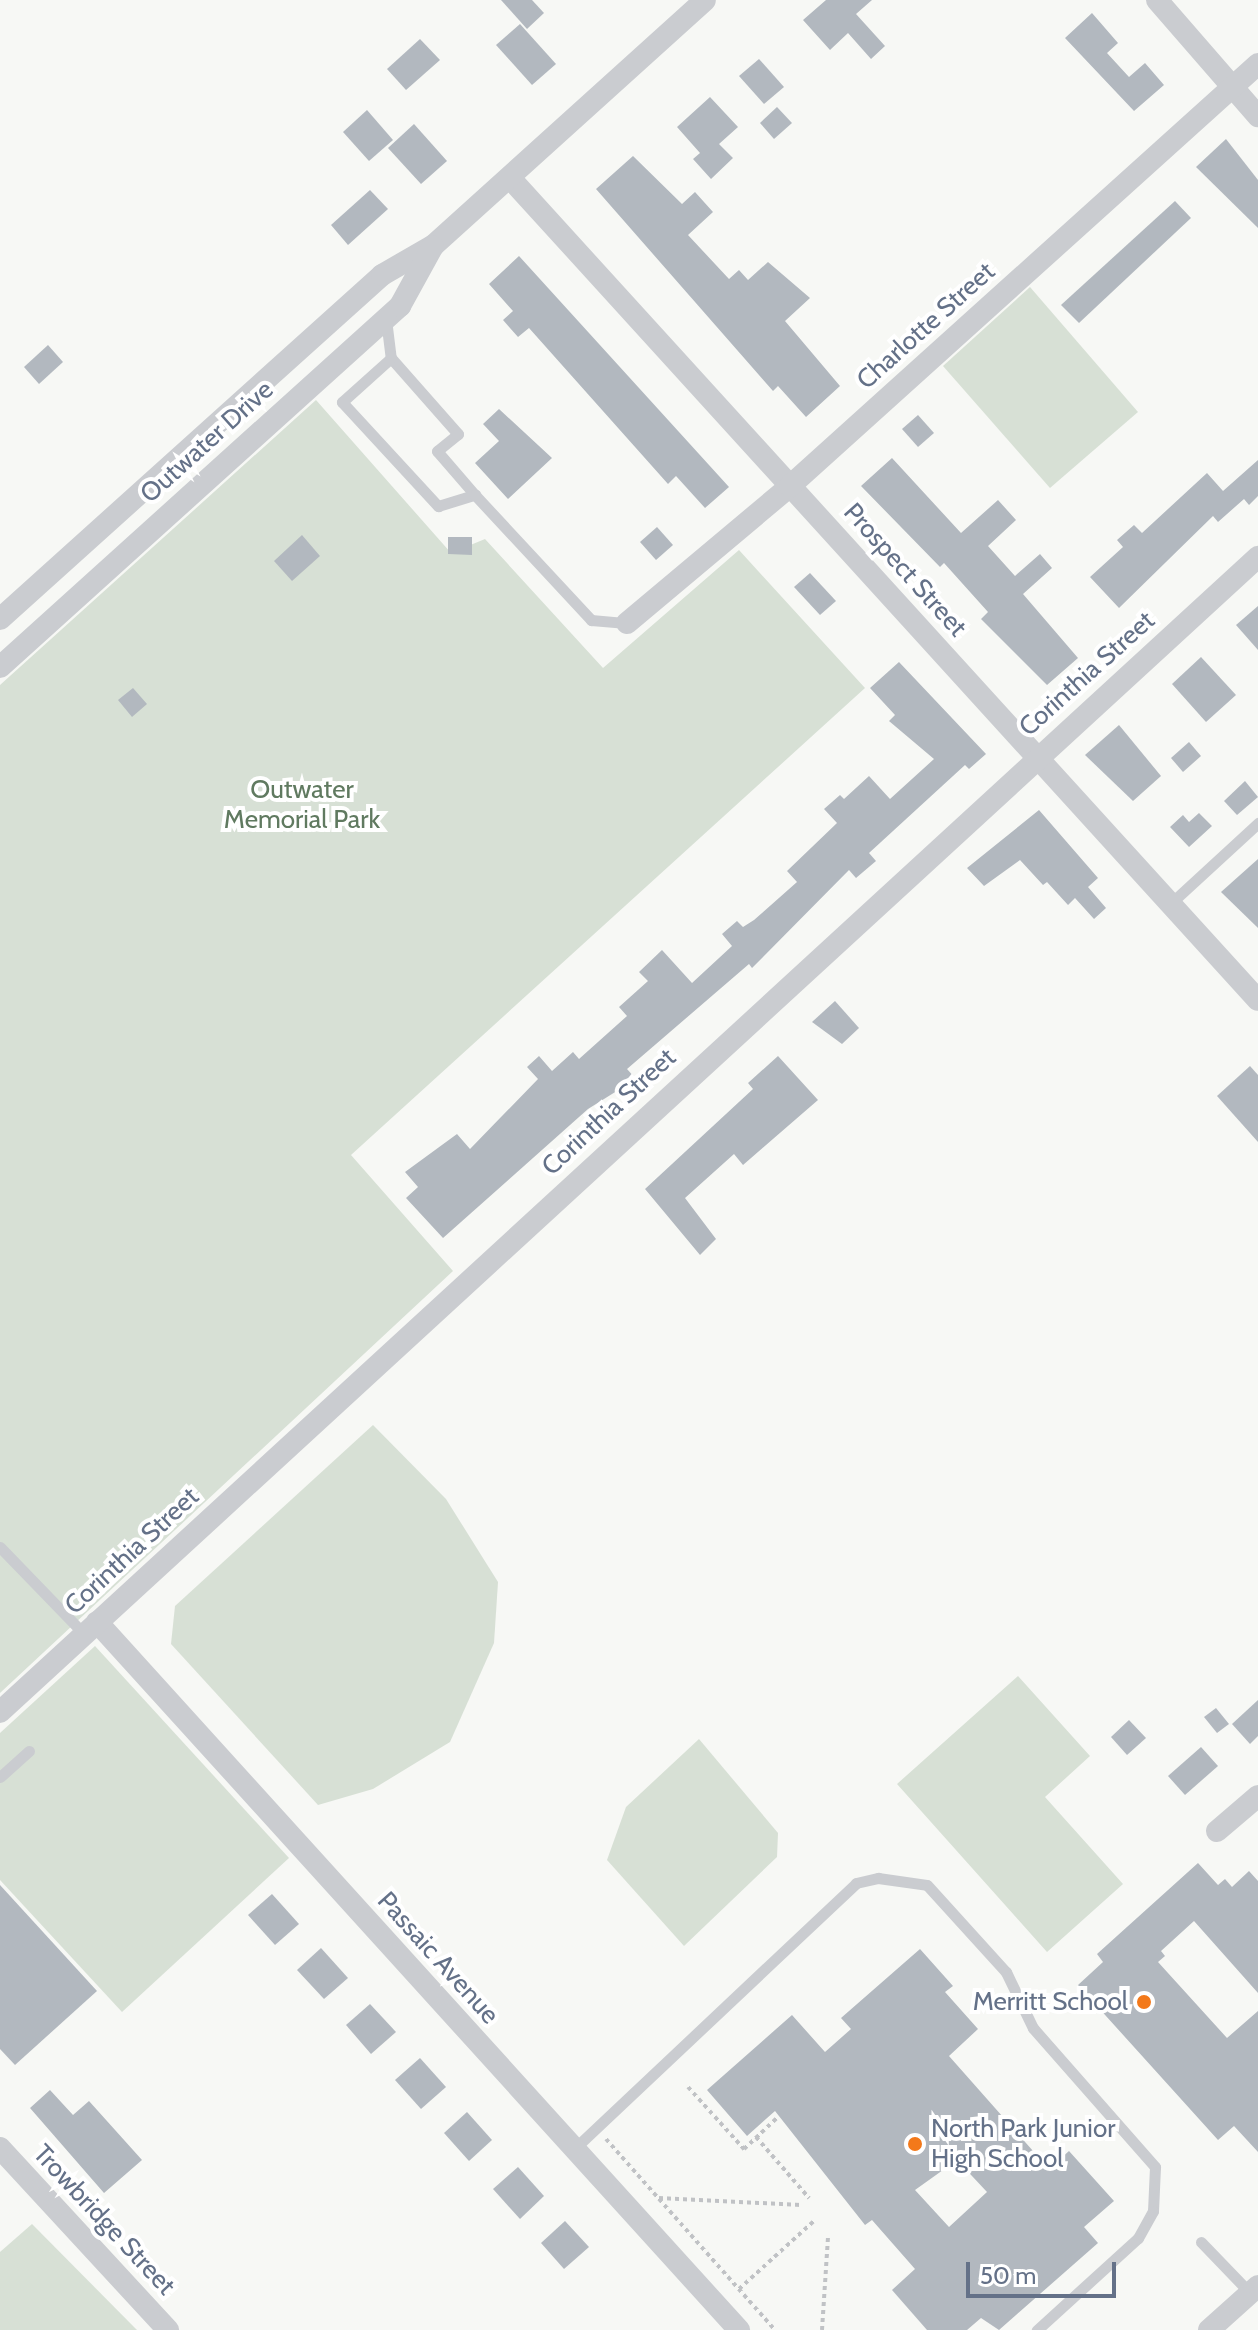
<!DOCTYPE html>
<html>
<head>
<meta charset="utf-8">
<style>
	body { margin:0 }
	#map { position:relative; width:1258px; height:2330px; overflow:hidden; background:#f7f8f5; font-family:Cabin,sans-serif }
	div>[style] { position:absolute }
	.green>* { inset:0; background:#d7e0d5 }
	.building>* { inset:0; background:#b2b8bf }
	.path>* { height:4px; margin-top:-2px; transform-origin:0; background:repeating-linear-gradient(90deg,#c0c2c5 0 4px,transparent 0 8px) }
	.service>* { height:11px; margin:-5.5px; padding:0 5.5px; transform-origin:5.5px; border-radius:5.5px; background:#caccd0 }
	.minor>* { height:22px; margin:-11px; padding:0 11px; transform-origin:11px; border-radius:11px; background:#caccd0 }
	.dots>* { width:22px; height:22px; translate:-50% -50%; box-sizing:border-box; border:4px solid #fff; border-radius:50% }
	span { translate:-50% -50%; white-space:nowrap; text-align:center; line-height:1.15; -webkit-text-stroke:8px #fff; paint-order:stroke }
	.street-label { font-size:26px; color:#647188 }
	.park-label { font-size:26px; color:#607a60 }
	.poi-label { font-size:26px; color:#647188 }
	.right { translate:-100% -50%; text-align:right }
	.left { translate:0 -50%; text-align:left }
	.scale { position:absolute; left:966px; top:2262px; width:150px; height:36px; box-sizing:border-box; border:4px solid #647188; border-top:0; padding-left:10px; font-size:24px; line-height:28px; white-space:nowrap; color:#647188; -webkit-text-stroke:6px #fff; paint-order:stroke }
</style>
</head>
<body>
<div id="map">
	<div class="green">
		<i style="clip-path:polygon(1030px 287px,1138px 412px,1050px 488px,943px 366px)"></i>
		<i style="clip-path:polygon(316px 400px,451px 553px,485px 539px,603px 668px,739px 550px,865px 688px,351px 1155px,453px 1271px,0 1693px,0 685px)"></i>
		<i style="clip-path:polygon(373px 1425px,446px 1499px,498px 1582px,494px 1643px,450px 1742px,373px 1789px,318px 1805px,171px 1644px,175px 1606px)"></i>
		<i style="clip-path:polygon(95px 1646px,289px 1858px,122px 2012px,0 1880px,0 1733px)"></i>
		<i style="clip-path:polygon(1018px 1676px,1090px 1756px,1045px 1797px,1123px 1884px,1047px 1952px,897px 1784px)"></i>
		<i style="clip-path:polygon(699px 1739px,778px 1833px,777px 1857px,684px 1946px,607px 1860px,626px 1807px)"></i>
		<i style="clip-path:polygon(32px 2224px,137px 2330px,0 2330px,0 2252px)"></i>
	</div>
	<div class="building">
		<i style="clip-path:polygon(501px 0,532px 0,544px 13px,527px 29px)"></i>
		<i style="clip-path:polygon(826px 0,872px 0,856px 14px,885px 46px,871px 59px,848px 33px,830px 50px,803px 20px)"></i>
		<i style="clip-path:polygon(1092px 13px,1118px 43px,1107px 53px,1129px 77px,1145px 63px,1164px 85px,1134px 111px,1065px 38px)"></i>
		<i style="clip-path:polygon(520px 24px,556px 64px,532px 85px,496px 45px)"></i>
		<i style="clip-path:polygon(420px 39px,440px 60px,406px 90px,387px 69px)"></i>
		<i style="clip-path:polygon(759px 59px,784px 87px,764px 104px,739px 76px)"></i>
		<i style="clip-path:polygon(710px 97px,738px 127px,719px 144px,733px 158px,711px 179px,693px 159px,700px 153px,677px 127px)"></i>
		<i style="clip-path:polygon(777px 107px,792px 123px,774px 139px,760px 123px)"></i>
		<i style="clip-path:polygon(367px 110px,393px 140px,369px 161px,343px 132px)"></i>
		<i style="clip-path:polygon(414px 124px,447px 161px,421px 184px,388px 148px)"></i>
		<i style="clip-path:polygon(1226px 139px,1258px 180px,1258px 228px,1196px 167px)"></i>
		<i style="clip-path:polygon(633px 156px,682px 204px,695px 192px,713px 212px,688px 235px,729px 279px,739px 270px,748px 280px,768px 262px,810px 298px,785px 321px,840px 386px,806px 417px,778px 386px,773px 391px,596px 189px)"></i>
		<i style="clip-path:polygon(370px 190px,388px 209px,348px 245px,331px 225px)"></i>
		<i style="clip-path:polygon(1175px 201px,1191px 218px,1079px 323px,1061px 305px)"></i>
		<i style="clip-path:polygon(519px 256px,729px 487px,705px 508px,676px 476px,668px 484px,529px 328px,518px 337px,503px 320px,513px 311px,489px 284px)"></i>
		<i style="clip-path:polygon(48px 345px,63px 362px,39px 384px,24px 367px)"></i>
		<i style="clip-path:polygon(499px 409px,552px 458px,508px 499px,475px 463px,499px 441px,483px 424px)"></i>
		<i style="clip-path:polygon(918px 415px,934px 433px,918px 447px,902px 429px)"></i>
		<i style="clip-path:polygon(892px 458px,961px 533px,998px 500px,1016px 520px,988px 546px,1015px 576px,1040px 554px,1052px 568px,1023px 594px,1078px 658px,1047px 685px,981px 619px,988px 612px,944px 563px,940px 567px,861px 486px)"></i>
		<i style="clip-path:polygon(1258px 460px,1258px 496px,1249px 505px,1244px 499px,1218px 522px,1213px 516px,1119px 608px,1090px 577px,1123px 547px,1117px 540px,1134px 525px,1142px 533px,1207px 473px,1223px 491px)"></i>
		<i style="clip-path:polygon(657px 527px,673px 545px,656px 560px,640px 542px)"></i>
		<i style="clip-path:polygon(302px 535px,320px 556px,292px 581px,274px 561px)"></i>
		<i style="clip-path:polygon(448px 537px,472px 537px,472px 555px,448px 554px)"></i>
		<i style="clip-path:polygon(810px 573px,836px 601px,820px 615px,794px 587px)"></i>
		<i style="clip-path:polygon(1258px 606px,1258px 650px,1236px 625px)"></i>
		<i style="clip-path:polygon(1201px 657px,1236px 695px,1206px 722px,1172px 684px)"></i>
		<i style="clip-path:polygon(899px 662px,986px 754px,969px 769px,965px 765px,869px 853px,876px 861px,856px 878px,849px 870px,752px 968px,749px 964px,627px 1069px,636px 1079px,588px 1109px,443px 1238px,406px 1198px,418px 1187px,405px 1172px,457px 1134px,470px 1149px,538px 1079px,527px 1067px,539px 1056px,552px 1071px,573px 1052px,579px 1059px,627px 1016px,619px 1007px,648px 981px,639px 972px,662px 950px,692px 983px,732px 946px,722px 934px,737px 921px,743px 927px,754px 920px,797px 882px,787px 871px,837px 823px,824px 809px,840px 795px,844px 799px,869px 776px,890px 799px,934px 759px,889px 721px,895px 715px,870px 688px)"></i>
		<i style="clip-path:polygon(133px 688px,147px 704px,132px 717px,118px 700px)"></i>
		<i style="clip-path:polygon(1119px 725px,1161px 776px,1133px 801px,1085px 755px)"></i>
		<i style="clip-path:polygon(1189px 742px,1201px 756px,1183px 772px,1171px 758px)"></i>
		<i style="clip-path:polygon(1245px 781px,1258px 797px,1237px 815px,1224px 801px)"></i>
		<i style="clip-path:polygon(1039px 810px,1098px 878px,1088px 887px,1106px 908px,1094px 919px,1075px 898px,1068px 905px,1047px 882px,1043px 885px,1020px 860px,984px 886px,967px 868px)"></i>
		<i style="clip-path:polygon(1199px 813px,1212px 826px,1189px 847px,1170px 827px,1183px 815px,1189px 822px)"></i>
		<i style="clip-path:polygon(1258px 859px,1258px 928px,1221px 892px)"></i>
		<i style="clip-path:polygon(835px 1001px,859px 1028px,842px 1044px,812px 1022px)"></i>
		<i style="clip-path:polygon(778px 1056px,818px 1100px,743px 1165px,734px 1154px,685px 1198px,716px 1239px,700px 1255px,645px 1189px,753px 1089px,748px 1083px)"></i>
		<i style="clip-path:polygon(1250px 1066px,1258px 1075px,1258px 1142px,1217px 1096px)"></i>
		<i style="clip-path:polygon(1258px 1700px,1258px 1736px,1250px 1744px,1232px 1724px)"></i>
		<i style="clip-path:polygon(1216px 1708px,1229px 1724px,1217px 1733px,1204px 1717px)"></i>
		<i style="clip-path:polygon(1129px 1720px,1146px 1738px,1127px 1755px,1111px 1737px)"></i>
		<i style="clip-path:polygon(1201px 1747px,1218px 1766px,1185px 1795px,1168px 1776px)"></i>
		<i style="clip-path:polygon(1198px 1863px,1218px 1885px,1225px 1879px,1232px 1887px,1249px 1871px,1258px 1881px,1258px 1993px,1194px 1921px,1161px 1951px,1165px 1956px,1158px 1962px,1227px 2038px,1258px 2011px,1258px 2152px,1234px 2126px,1218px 2140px,1078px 1985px,1103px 1962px,1097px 1954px)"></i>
		<i style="clip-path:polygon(0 1885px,97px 1991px,15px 2065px,0 2049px)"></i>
		<i style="clip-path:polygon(272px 1894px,299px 1924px,275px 1945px,248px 1915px)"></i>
		<i style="clip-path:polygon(321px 1948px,348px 1978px,324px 1999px,297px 1970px)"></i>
		<i style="clip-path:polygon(evenodd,920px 1949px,953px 1986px,945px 1992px,978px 2029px,949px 2056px,1049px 2169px,1069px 2151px,1114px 2201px,1084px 2227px,1098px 2243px,999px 2330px,981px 2318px,967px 2330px,927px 2330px,892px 2290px,915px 2269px,872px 2220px,865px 2225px,775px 2111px,747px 2136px,707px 2090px,792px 2015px,825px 2052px,851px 2029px,841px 2018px,920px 1949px,957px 2160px,987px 2192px,949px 2227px,915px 2190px,957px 2160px)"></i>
		<i style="clip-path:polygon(370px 2004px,396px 2032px,371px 2054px,346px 2025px)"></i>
		<i style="clip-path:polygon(420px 2058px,446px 2087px,421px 2109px,395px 2080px)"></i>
		<i style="clip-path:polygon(50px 2090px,73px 2115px,89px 2101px,142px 2160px,104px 2193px,30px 2108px)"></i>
		<i style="clip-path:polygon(467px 2112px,492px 2140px,469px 2161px,444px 2133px)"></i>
		<i style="clip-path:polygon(518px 2167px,544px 2196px,520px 2219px,493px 2189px)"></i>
		<i style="clip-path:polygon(565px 2221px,589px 2247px,564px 2269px,541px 2243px)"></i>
	</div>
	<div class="path">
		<i style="left:688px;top:2087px;width:84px;rotate:47.9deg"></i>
		<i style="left:744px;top:2149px;width:47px;rotate:-43.3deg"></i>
		<i style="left:756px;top:2137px;width:81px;rotate:49deg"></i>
		<i style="left:606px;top:2139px;width:255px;rotate:48.5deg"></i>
		<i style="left:659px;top:2198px;width:142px;rotate:2.8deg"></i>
		<i style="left:739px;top:2289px;width:103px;rotate:-42.2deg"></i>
		<i style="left:822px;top:2330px;width:94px;rotate:-86.3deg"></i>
	</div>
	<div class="service">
		<i style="left:386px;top:319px;width:39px;rotate:83deg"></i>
		<i style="left:475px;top:495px;width:58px;rotate:-130.8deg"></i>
		<i style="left:437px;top:451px;width:27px;rotate:-39deg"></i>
		<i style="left:458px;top:434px;width:101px;rotate:-131.4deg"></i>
		<i style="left:391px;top:358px;width:66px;rotate:138.1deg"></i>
		<i style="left:342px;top:402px;width:142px;rotate:47.3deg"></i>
		<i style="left:438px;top:506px;width:39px;rotate:-17deg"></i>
		<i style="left:475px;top:495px;width:171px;rotate:47.1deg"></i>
		<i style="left:591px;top:620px;width:36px;rotate:5deg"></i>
		<i style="left:1170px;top:904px;width:120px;rotate:-42.6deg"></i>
		<i style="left:0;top:1547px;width:121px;rotate:46deg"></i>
		<i style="left:0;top:1777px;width:39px;rotate:-42deg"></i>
		<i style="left:574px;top:2149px;width:388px;rotate:-43.3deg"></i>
		<i style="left:856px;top:1883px;width:23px;rotate:-13deg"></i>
		<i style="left:878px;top:1878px;width:49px;rotate:8.1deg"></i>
		<i style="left:927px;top:1885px;width:118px;rotate:47.8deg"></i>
		<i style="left:1006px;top:1972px;width:62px;rotate:64.3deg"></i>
		<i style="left:1033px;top:2028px;width:185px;rotate:48.7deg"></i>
		<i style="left:1155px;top:2167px;width:44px;rotate:92.6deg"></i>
		<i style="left:1153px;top:2211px;width:31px;rotate:119deg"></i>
		<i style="left:1138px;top:2238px;width:137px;rotate:137.7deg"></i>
		<i style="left:1201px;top:2242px;width:71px;rotate:46.1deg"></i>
	</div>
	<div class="minor">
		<i style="left:1157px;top:0;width:154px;rotate:49deg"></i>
		<i style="left:510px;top:178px;width:1111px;rotate:47.7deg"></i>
		<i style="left:0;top:619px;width:514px;rotate:-42deg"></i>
		<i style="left:382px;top:275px;width:60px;rotate:-30deg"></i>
		<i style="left:434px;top:245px;width:365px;rotate:-42.1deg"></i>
		<i style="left:627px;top:623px;width:213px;rotate:-40deg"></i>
		<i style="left:790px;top:486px;width:630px;rotate:-42.04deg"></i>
		<i style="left:0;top:667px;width:539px;rotate:-42.07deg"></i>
		<i style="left:400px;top:306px;width:68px;rotate:-61.2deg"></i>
		<i style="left:97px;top:1622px;width:956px;rotate:47.8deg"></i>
		<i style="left:0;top:1712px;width:1708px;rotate:-42.56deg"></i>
		<i style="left:1217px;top:1831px;width:54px;rotate:-40.5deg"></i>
		<i style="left:0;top:2148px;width:248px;rotate:47.3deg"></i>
		<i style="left:1209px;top:2330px;width:66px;rotate:-41.9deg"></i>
	</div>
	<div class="dots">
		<i style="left:1144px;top:2002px;background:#f3791a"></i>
		<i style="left:915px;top:2144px;background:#f3791a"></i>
	</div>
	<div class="street-label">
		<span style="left:926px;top:326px;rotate:-42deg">Charlotte Street</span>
		<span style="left:207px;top:442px;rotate:-42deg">Outwater Drive</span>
		<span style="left:905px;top:570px;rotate:48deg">Prospect Street</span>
		<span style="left:1087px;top:674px;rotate:-42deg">Corinthia Street</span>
		<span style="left:609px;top:1112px;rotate:-43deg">Corinthia Street</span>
		<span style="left:132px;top:1551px;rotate:-43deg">Corinthia Street</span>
		<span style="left:438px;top:1958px;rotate:48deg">Passaic Avenue</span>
		<span style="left:104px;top:2220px;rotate:47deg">Trowbridge Street</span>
	</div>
	<div class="park-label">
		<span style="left:302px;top:805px">Outwater<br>Memorial Park</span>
	</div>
	<div class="poi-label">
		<span class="right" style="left:1128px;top:2002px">Merritt School</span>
		<span class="left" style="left:931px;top:2144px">North Park Junior<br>High School</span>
	</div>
	<div class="scale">50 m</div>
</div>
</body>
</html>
